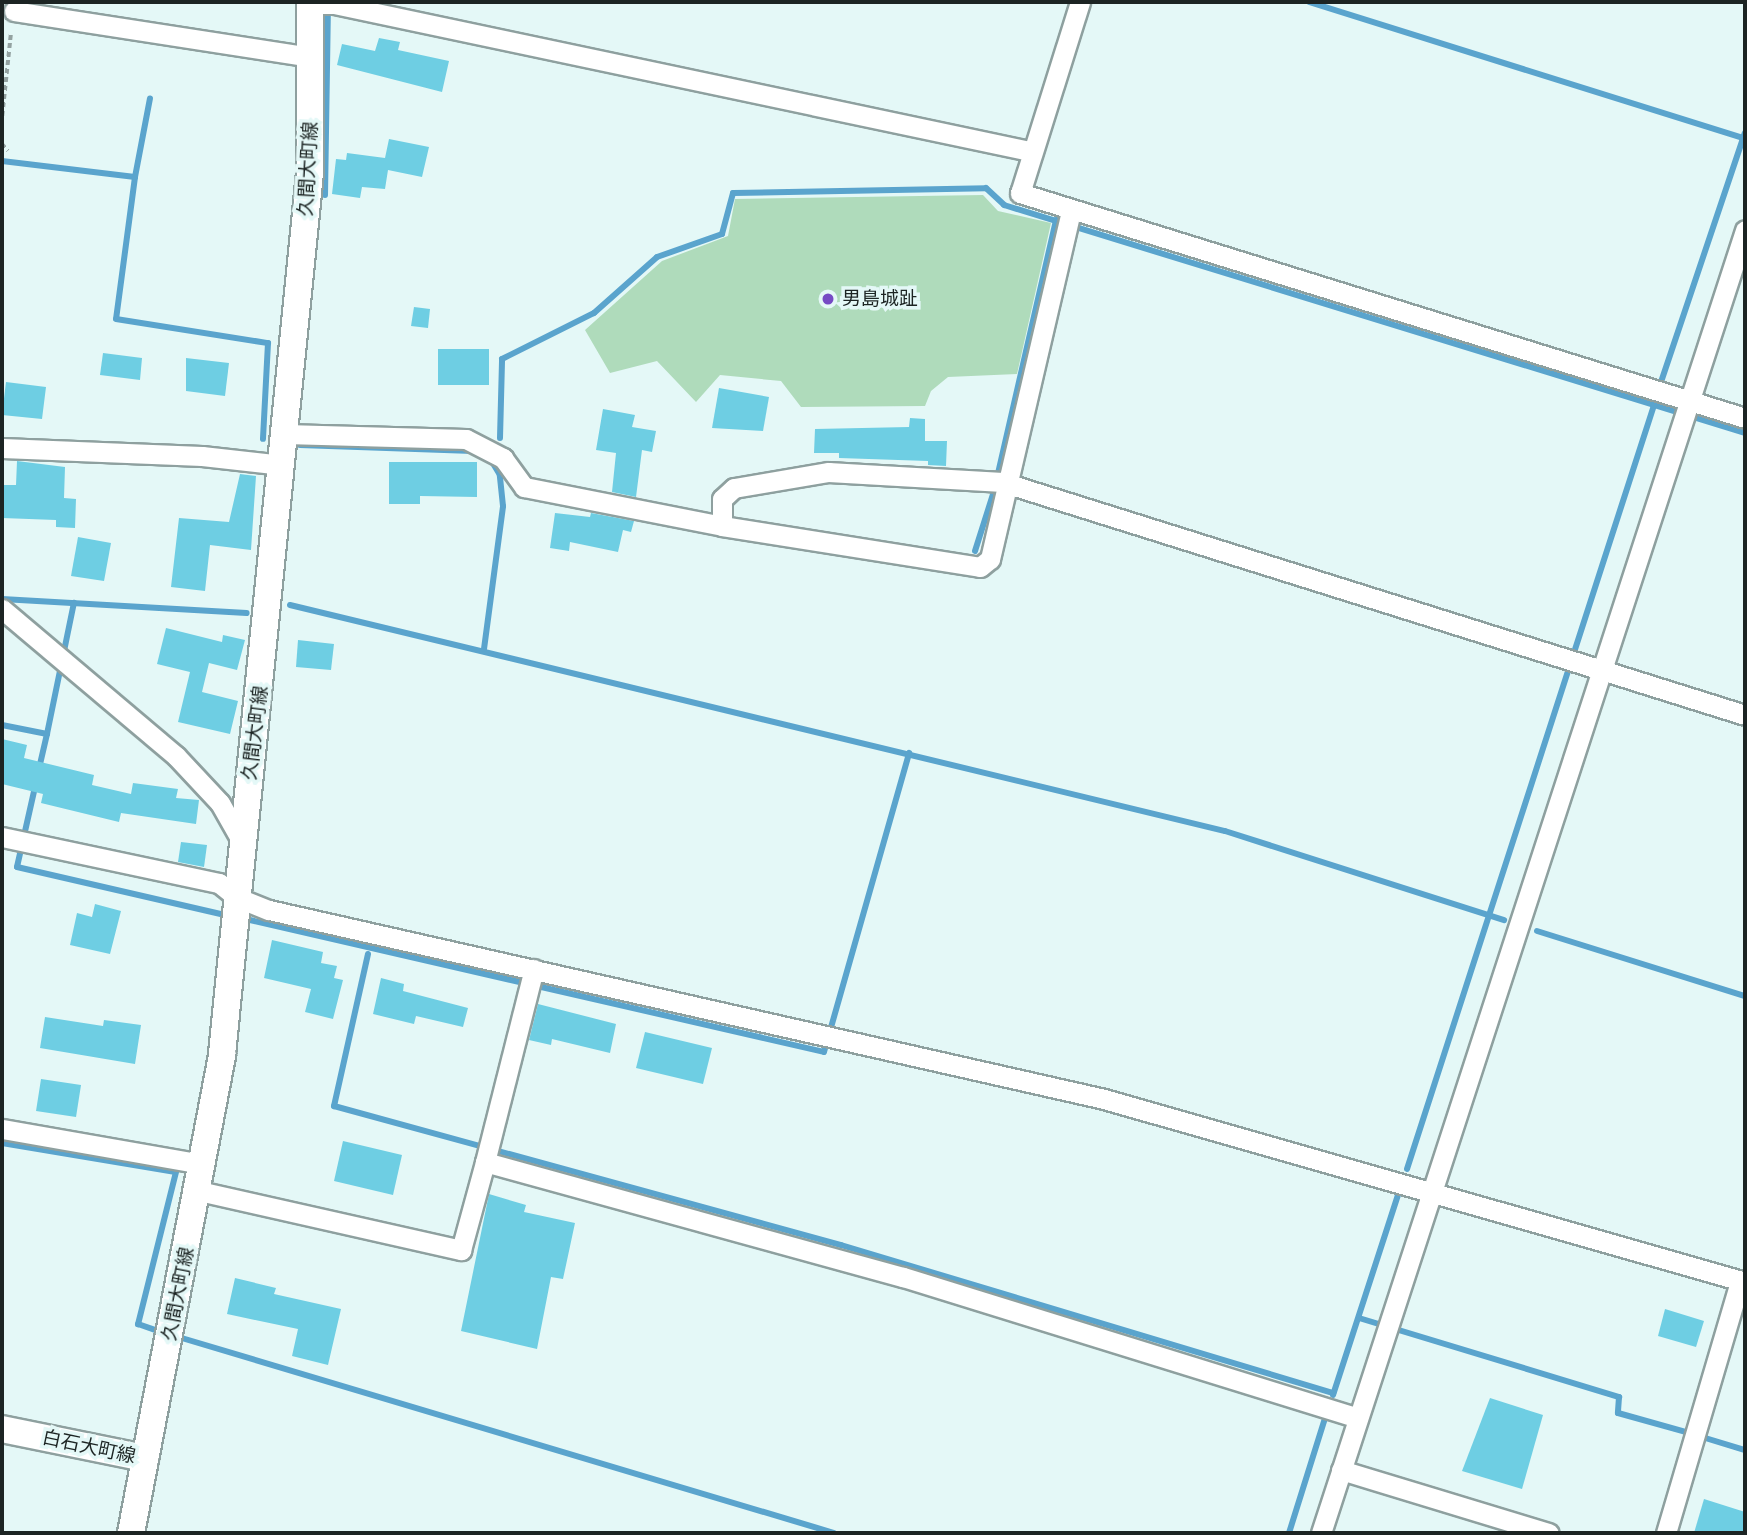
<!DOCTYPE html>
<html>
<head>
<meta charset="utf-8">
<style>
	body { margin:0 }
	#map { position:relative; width:1747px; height:1535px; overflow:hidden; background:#e4f8f7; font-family:Montserrat,"Noto Sans JP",sans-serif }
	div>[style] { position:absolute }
	.green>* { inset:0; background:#afdbbb }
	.stream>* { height:6px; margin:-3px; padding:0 3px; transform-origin:3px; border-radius:3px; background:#5aa4cd }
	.building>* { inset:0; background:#6ecee3 }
	.path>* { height:3.5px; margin-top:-1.75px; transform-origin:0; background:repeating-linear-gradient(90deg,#93a2a1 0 5px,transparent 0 8.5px) }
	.roads { filter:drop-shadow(2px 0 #8ea09f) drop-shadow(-2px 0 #8ea09f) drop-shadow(0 2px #8ea09f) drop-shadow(0 -2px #8ea09f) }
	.street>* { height:19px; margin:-9.5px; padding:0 9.5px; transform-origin:9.5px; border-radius:9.5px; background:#fff }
	.secondary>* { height:26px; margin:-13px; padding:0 13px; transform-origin:13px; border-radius:13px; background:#fff }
	.dots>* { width:19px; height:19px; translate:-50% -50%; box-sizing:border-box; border:4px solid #e4f8f7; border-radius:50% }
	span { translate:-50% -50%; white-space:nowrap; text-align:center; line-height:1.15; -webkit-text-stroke:7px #e4f8f7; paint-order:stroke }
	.street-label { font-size:19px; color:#1c2423 }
	.poi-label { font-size:19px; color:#1c2423 }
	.left { translate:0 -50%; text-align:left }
	.frame { position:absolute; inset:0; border:4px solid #1c2423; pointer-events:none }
</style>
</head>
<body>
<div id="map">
	<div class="green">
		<i style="clip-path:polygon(983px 195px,998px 211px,1051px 223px,1017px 374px,948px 377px,931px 391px,925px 406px,801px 407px,781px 381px,720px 375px,696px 402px,657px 361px,610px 373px,585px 330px,662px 261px,728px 236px,735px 199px)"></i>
	</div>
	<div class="stream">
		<i style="left:1309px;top:2px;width:457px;rotate:17.4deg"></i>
		<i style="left:2px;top:161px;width:134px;rotate:6.9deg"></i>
		<i style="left:135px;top:177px;width:143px;rotate:97.6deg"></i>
		<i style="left:116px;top:319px;width:154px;rotate:9deg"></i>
		<i style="left:268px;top:343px;width:96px;rotate:93deg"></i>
		<i style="left:135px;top:177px;width:80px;rotate:-79.2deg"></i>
		<i style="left:325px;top:195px;width:187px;rotate:-89.1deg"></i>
		<i style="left:1659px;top:388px;width:269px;rotate:-71.4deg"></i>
		<i style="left:500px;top:438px;width:79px;rotate:-88.5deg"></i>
		<i style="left:502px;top:359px;width:103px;rotate:-26.6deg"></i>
		<i style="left:594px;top:313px;width:84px;rotate:-41.6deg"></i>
		<i style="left:657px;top:257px;width:69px;rotate:-19.5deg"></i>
		<i style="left:722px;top:234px;width:42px;rotate:-75deg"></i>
		<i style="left:733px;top:193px;width:253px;rotate:-1.1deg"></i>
		<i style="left:986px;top:188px;width:25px;rotate:43deg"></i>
		<i style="left:1004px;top:205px;width:775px;rotate:17.1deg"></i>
		<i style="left:300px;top:445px;width:173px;rotate:2deg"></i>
		<i style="left:975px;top:551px;width:63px;rotate:-72.4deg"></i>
		<i style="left:994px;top:491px;width:278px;rotate:-77.1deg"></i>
		<i style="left:2px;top:599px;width:245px;rotate:3.3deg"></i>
		<i style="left:290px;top:605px;width:962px;rotate:13.59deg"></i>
		<i style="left:1225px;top:831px;width:293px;rotate:17.7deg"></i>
		<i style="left:484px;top:649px;width:144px;rotate:-82.4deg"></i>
		<i style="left:503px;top:506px;width:31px;rotate:-96deg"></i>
		<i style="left:500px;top:475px;width:21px;rotate:-121deg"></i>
		<i style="left:2px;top:725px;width:46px;rotate:11.3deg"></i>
		<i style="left:47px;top:734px;width:36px;rotate:103deg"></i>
		<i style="left:47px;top:734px;width:134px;rotate:-78.4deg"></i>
		<i style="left:35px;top:787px;width:82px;rotate:102.7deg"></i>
		<i style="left:17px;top:867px;width:219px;rotate:13deg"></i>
		<i style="left:241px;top:918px;width:598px;rotate:12.94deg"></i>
		<i style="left:824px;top:1052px;width:311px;rotate:-74.1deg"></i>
		<i style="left:1537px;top:931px;width:218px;rotate:17.4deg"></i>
		<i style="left:368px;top:954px;width:156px;rotate:102.6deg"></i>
		<i style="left:334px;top:1106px;width:526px;rotate:15.33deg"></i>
		<i style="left:841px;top:1245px;width:514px;rotate:16.74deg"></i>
		<i style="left:2px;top:1143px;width:176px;rotate:9.5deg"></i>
		<i style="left:176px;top:1172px;width:157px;rotate:104deg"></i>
		<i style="left:138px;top:1324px;width:24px;rotate:19deg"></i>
		<i style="left:1407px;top:1169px;width:806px;rotate:-72.08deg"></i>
		<i style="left:1359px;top:1318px;width:272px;rotate:16.9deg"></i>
		<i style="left:1619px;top:1397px;width:16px;rotate:94deg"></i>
		<i style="left:1618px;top:1413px;width:71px;rotate:15.6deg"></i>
		<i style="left:175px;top:1336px;width:688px;rotate:16.64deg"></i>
		<i style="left:1333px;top:1395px;width:210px;rotate:-72deg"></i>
		<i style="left:1702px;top:1437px;width:45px;rotate:16.8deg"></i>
		<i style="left:1289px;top:1533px;width:127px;rotate:-72.6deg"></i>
	</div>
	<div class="building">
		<i style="clip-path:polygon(379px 38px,400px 42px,398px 50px,449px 61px,442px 92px,337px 65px,342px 44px,375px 51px)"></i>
		<i style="clip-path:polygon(389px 139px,429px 147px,422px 177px,388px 170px,385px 189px,362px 187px,360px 198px,332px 194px,336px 159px,346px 160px,347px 153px,385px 158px)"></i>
		<i style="clip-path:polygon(414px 307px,430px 309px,428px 328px,411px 326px)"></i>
		<i style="clip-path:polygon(438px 349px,489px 349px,489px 385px,438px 385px)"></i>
		<i style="clip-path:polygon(103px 353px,142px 358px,140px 380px,100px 375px)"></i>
		<i style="clip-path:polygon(186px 358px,229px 363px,225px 396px,186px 391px)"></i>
		<i style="clip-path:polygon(6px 382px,46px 387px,42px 419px,2px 415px)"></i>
		<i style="clip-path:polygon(719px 388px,769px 397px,763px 431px,712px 428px)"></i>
		<i style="clip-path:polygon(603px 409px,635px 415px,632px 427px,656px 431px,652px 452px,642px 450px,636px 497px,612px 492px,616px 453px,596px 450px)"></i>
		<i style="clip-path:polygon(910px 418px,925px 419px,925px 441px,947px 441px,946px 466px,928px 465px,928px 461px,839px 458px,839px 453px,814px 453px,815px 429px,909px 427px)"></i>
		<i style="clip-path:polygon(17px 461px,65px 467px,64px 498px,76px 499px,75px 528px,56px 527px,56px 520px,2px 518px,2px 485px,16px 485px)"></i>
		<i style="clip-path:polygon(389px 462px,477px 462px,477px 497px,420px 496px,420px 504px,389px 504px)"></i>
		<i style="clip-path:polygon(240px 474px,256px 476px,251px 550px,210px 545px,205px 591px,171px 587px,179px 518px,229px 522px)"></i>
		<i style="clip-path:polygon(555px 513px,590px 517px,591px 513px,634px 521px,631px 532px,623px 530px,618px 552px,570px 542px,569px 551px,550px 548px)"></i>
		<i style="clip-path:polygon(78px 537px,111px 543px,104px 581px,71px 576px)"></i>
		<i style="clip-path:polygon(166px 628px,222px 642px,223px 635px,245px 640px,237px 670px,209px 663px,202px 692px,238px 701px,230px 734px,178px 722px,190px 672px,157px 664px)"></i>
		<i style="clip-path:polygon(298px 640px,334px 644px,331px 670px,296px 667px)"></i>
		<i style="clip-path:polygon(2px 739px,27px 745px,24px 758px,94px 775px,92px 785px,131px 794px,133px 783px,178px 789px,176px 798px,199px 800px,196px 824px,121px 813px,119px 822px,41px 803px,43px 794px,2px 784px)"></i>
		<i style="clip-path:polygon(181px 842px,207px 845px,204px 867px,178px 862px)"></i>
		<i style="clip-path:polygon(95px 904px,121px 911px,110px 954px,70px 945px,77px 913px,92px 917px)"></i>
		<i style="clip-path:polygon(272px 940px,323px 952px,321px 963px,337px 966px,334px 978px,343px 980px,333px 1019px,305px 1012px,311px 989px,264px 978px)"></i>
		<i style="clip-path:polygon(381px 978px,404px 984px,403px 991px,468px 1008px,463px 1027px,416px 1016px,414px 1024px,373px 1014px)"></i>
		<i style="clip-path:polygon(538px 1004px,616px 1024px,610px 1053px,552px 1039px,551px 1045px,529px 1040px)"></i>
		<i style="clip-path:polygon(45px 1017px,103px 1026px,104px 1020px,141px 1025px,135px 1064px,40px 1048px)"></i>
		<i style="clip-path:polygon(645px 1032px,712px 1048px,703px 1084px,636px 1068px)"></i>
		<i style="clip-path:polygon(41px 1079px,81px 1085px,76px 1117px,36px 1111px)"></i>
		<i style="clip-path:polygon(343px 1141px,402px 1155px,393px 1195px,334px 1181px)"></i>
		<i style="clip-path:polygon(489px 1194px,526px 1205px,524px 1212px,575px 1223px,563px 1279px,551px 1277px,537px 1349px,461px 1331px)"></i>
		<i style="clip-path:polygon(235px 1278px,276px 1288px,274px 1294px,341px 1309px,328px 1365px,292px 1356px,298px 1329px,227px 1314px)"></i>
		<i style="clip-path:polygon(1665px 1309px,1704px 1321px,1696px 1347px,1658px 1336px)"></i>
		<i style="clip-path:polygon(1490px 1398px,1543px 1415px,1522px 1489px,1462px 1471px)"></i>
		<i style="clip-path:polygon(1704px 1499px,1745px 1512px,1745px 1533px,1694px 1533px)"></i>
	</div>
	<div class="path">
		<i style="left:2px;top:116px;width:85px;rotate:-84deg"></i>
		<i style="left:2px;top:144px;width:9px;rotate:49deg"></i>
	</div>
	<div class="roads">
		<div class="street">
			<i style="left:1080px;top:2px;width:200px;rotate:107.4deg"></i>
			<i style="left:1020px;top:193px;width:759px;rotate:17.24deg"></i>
			<i style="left:310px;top:4px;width:24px"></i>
			<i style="left:334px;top:4px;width:711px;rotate:11.93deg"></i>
			<i style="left:14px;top:11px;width:300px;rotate:8.8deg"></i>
			<i style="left:285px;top:434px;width:181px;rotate:1.6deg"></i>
			<i style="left:466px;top:439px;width:42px;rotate:27.2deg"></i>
			<i style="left:503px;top:458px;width:36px;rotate:54deg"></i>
			<i style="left:524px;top:487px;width:202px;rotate:11.1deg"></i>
			<i style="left:722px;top:526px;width:261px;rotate:9deg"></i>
			<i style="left:980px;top:567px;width:13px;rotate:-39deg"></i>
			<i style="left:990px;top:559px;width:358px;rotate:-76.9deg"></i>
			<i style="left:2px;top:448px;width:200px;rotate:2.3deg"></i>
			<i style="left:202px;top:456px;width:81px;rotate:6.4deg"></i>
			<i style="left:722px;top:526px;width:27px;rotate:-90deg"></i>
			<i style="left:722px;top:499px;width:16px;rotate:-43deg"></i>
			<i style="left:734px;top:488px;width:96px;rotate:-9.6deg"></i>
			<i style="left:829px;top:472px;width:173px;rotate:3.3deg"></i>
			<i style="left:1002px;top:482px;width:779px;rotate:17.41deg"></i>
			<i style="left:2px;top:609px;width:228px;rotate:40.2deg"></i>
			<i style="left:176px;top:756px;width:64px;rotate:46.9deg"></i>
			<i style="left:220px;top:803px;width:45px;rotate:60.6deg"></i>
			<i style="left:2px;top:837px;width:222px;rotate:12deg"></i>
			<i style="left:219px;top:883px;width:22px;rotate:39deg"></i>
			<i style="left:236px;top:897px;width:35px;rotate:22deg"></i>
			<i style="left:269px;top:910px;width:856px;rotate:12.75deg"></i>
			<i style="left:1104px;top:1099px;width:667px;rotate:15.93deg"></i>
			<i style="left:2px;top:1129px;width:203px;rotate:9.9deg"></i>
			<i style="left:485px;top:1162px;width:199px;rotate:-75.8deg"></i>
			<i style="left:199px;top:1191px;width:269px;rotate:12.7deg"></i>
			<i style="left:461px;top:1250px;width:91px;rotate:-74.7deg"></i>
			<i style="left:485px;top:1162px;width:434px;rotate:15.4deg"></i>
			<i style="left:903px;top:1277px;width:476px;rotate:17.2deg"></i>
			<i style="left:1341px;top:1470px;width:217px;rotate:16.9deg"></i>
			<i style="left:1321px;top:1533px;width:1370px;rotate:-71.97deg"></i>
			<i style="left:1666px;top:1533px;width:263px;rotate:-73.6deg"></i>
		</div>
		<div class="secondary">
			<i style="left:2px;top:1429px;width:146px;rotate:11.5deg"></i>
			<i style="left:131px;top:1533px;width:488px;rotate:-79.2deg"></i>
			<i style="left:222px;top:1054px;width:886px;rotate:-84.3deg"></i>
			<i style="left:310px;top:172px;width:170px;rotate:-90deg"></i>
		</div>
	</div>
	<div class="dots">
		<i style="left:828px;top:299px;background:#764bc4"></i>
	</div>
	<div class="street-label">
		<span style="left:308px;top:169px;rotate:-87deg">久間大町線</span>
		<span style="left:255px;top:733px;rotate:-83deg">久間大町線</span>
		<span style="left:178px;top:1294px;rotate:-79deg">久間大町線</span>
		<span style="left:89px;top:1447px;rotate:12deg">白石大町線</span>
	</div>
	<div class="poi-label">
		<span class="left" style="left:842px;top:299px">男島城趾</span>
	</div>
	<div class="frame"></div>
</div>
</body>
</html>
